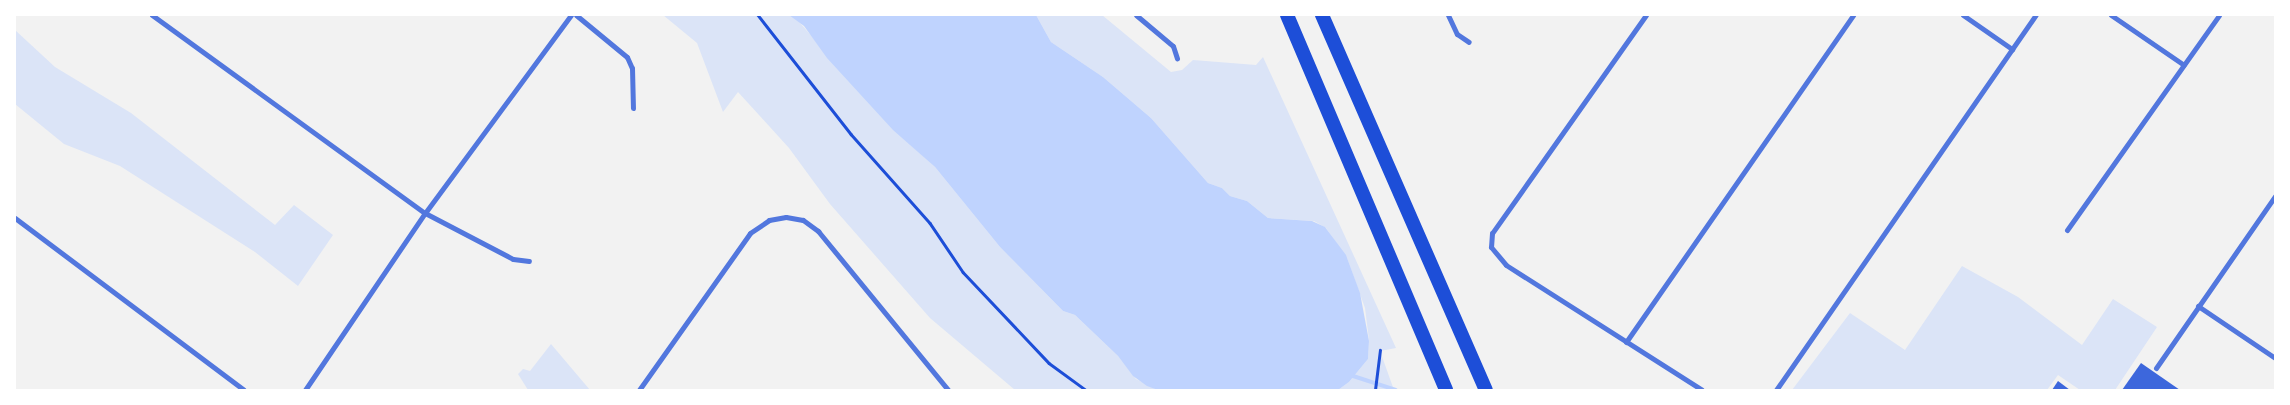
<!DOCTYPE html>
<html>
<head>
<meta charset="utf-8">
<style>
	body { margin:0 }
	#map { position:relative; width:2290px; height:405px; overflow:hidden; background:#f2f2f2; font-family:"IBM Plex Serif",serif }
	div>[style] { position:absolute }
	.green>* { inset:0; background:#dbe4f7 }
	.water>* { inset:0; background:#bfd3fe }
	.stream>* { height:4px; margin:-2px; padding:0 2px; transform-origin:2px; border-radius:2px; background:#bfd3fe }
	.building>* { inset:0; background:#3d67dc }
	.path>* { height:2.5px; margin:-1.25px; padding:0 1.25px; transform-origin:1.25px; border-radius:1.25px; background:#1d4ed8 }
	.minor>* { height:5px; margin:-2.5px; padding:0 2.5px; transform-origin:2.5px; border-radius:2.5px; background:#5277de }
	.motorway>* { height:14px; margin:-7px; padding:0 7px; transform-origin:7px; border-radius:7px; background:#1d4ed8 }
	span { translate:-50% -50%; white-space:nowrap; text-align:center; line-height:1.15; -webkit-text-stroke:4px #fff; paint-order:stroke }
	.frame { position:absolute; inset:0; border:16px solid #fff; pointer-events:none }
</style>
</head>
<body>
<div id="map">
	<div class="green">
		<i style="clip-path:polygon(663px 15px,794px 16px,890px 126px,935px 167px,1000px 247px,1063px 311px,1075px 315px,1118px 356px,1136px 379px,1158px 390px,1015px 390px,930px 318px,830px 204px,789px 148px,738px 92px,723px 112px,697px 43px)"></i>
		<i style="clip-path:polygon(1036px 15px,1102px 15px,1171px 72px,1182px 70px,1193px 60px,1256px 65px,1263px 57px,1396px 348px,1380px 351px,1394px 390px,1338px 390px,1349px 382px,1368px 359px,1369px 340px,1365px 308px,1347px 258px,1326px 228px,1314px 221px,1268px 218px,1247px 201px,1230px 196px,1222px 188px,1208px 183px,1151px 118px,1103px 77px,1051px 42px)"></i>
		<i style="clip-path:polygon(15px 30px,55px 67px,131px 113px,275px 225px,294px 205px,333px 235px,298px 286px,255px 252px,120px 166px,64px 144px,15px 104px)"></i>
		<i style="clip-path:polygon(1962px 266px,2018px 297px,2082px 345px,2113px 299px,2157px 327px,2115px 390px,2080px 390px,2058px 375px,2047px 390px,1792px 390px,1850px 313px,1905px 350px)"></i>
		<i style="clip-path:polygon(551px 344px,590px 390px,528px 390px,518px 374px,523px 369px,530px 371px)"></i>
	</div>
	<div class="water">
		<i style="clip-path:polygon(789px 15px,1036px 15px,1051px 42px,1103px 77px,1151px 118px,1208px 183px,1222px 188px,1230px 196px,1247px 201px,1268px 218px,1312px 221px,1325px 227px,1346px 255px,1360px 293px,1369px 341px,1368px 359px,1349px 382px,1338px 390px,1158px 390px,1147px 386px,1133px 376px,1118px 356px,1075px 315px,1063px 311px,1000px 247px,935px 167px,893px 130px,827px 58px,804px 26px)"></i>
	</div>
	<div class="stream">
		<i style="left:1350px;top:375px;width:48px;rotate:18.1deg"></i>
	</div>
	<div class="building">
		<i style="clip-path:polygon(2141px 363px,2180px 390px,2122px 390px)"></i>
		<i style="clip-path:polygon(2058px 381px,2070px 390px,2052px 390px)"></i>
	</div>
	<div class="path">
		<i style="left:758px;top:15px;width:151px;rotate:52deg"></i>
		<i style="left:851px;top:134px;width:119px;rotate:48.4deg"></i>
		<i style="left:930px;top:223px;width:59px;rotate:56deg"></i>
		<i style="left:963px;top:272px;width:125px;rotate:46.6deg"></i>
		<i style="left:1049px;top:363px;width:46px;rotate:36.1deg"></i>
		<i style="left:1375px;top:390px;width:40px;rotate:-82.9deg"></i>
	</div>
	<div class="minor">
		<i style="left:152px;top:15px;width:337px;rotate:36deg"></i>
		<i style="left:425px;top:213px;width:99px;rotate:27.6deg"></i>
		<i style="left:513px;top:259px;width:16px;rotate:7deg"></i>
		<i style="left:576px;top:15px;width:66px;rotate:39.5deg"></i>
		<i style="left:627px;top:57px;width:12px;rotate:66deg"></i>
		<i style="left:632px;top:68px;width:40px;rotate:88.6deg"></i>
		<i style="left:1136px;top:15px;width:48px;rotate:40deg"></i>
		<i style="left:1173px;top:46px;width:13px;rotate:72deg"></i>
		<i style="left:1448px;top:15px;width:21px;rotate:65deg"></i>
		<i style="left:1457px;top:34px;width:14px;rotate:34deg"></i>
		<i style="left:1646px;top:15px;width:267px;rotate:125.2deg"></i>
		<i style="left:1492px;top:233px;width:14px;rotate:94deg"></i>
		<i style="left:1491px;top:247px;width:23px;rotate:50deg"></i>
		<i style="left:1506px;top:265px;width:232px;rotate:32.5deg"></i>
		<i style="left:1963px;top:15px;width:60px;rotate:34.8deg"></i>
		<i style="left:2111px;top:15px;width:88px;rotate:34.4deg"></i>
		<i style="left:15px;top:218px;width:286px;rotate:36.9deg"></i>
		<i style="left:2067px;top:230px;width:263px;rotate:-54.7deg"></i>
		<i style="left:2198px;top:306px;width:93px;rotate:34deg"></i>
		<i style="left:1626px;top:342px;width:398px;rotate:-55.2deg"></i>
		<i style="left:2156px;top:368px;width:209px;rotate:-55.3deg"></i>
		<i style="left:305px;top:390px;width:214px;rotate:-55.9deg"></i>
		<i style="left:425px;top:213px;width:246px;rotate:-53.6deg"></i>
		<i style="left:639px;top:390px;width:192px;rotate:-54.7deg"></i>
		<i style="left:750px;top:233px;width:23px;rotate:-34deg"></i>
		<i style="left:769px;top:220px;width:17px;rotate:-10deg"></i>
		<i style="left:786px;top:217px;width:17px;rotate:10deg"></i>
		<i style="left:803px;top:220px;width:19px;rotate:36deg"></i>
		<i style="left:818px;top:231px;width:205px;rotate:50.7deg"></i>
		<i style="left:1776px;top:390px;width:456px;rotate:-55.3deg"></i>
	</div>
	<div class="motorway">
		<i style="left:1287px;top:15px;width:407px;rotate:67deg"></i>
		<i style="left:1322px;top:15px;width:409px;rotate:66.4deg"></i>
	</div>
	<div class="frame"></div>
</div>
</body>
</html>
